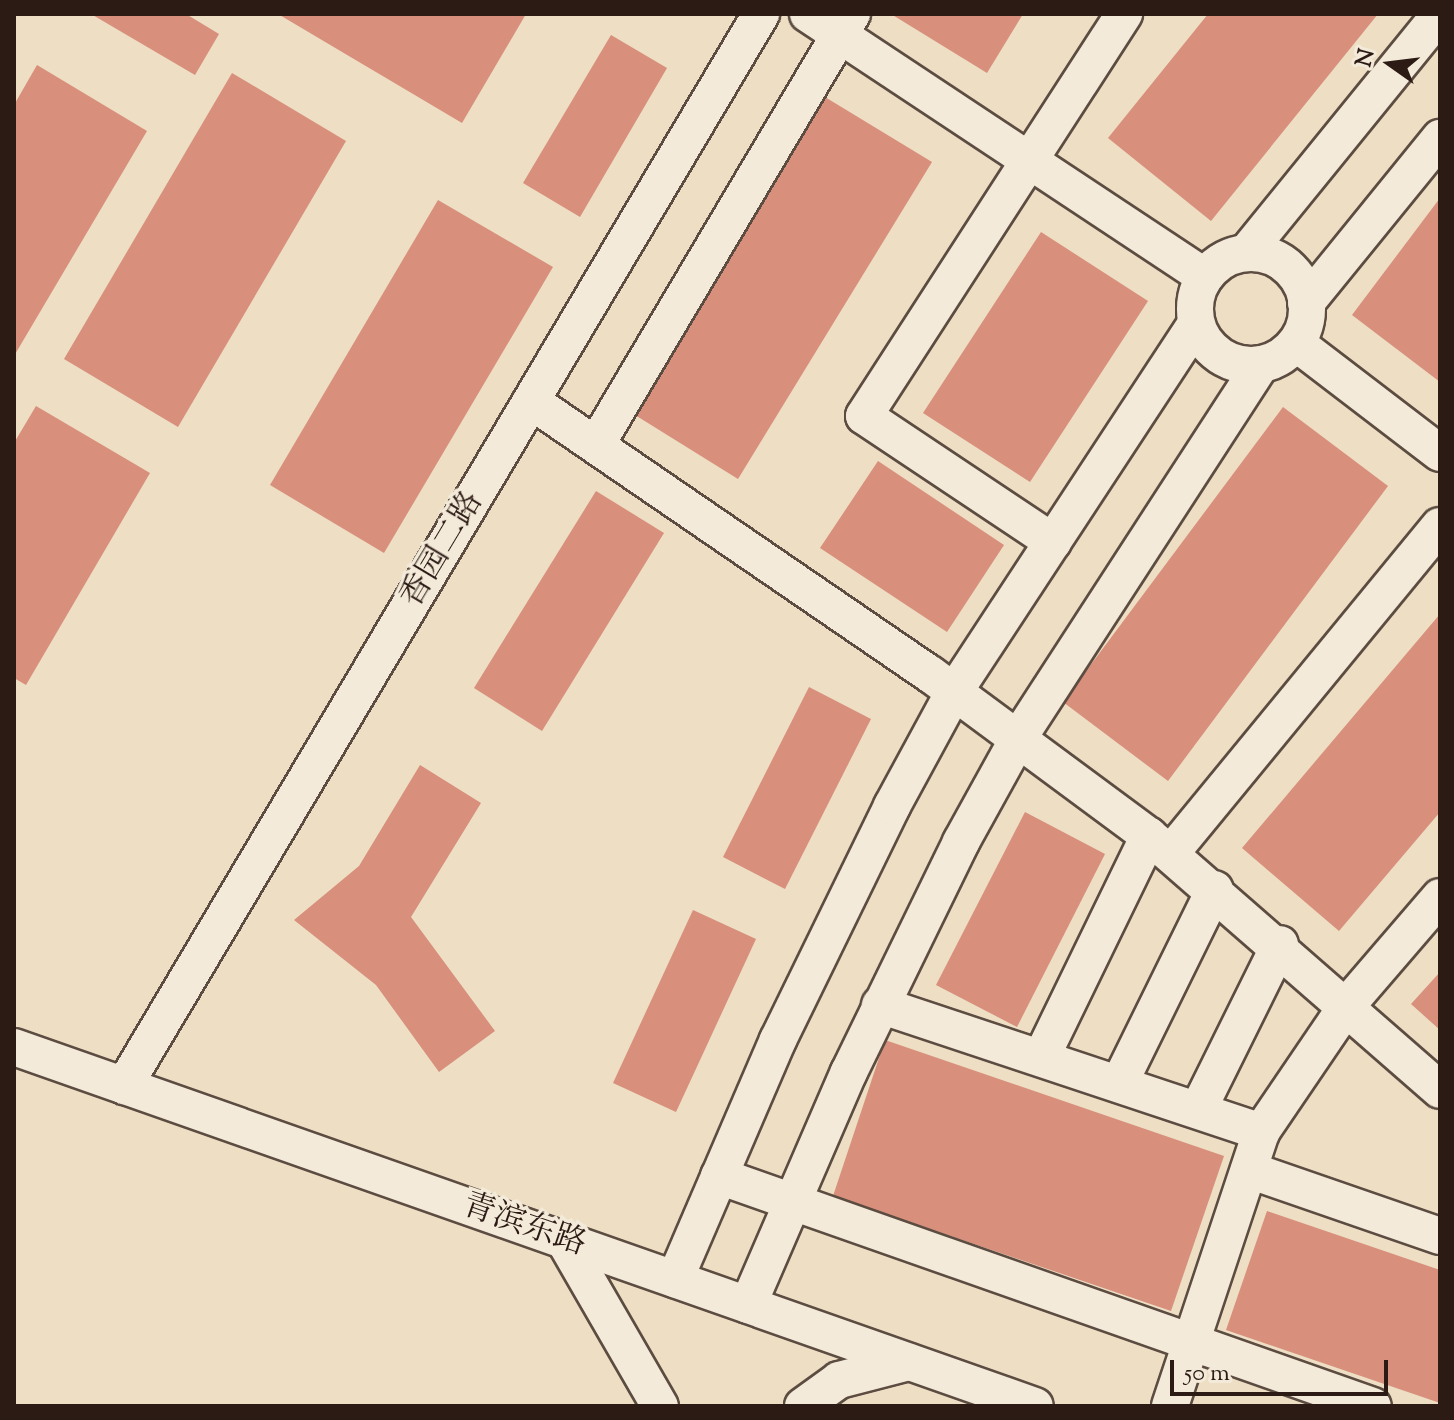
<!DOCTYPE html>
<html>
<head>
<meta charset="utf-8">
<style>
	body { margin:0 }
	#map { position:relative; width:1454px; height:1420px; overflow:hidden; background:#eddec4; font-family:"Sorts Mill Goudy","Noto Serif SC",serif }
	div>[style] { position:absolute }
	.building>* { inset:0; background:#d88f7b }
	.roads { filter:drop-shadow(2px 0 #5c4c41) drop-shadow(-2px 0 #5c4c41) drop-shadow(0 2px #5c4c41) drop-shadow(0 -2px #5c4c41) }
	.minor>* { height:36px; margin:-18px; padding:0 18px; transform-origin:18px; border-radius:18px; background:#f3ead9 }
	.minor>.ring { margin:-18px; padding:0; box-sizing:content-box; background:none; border:36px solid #f3ead9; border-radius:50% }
	span { translate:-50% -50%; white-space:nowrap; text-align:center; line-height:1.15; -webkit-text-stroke:7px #f3ead9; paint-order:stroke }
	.street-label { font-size:32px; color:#2c1b15 }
	.frame { position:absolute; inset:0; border:16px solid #2c1b15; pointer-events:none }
	.north { position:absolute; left:1350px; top:24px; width:80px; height:80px; -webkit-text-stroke:6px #f3ead9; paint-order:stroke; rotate:284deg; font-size:22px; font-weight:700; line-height:32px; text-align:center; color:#2c1b15 }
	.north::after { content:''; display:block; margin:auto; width:28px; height:36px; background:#2c1b15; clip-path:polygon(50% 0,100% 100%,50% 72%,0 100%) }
	.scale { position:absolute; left:1170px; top:1360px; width:218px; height:36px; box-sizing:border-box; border:4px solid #2c1b15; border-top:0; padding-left:10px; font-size:24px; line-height:28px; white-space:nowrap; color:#2c1b15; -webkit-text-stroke:6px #f3ead9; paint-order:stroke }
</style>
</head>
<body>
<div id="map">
	<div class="building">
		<i style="clip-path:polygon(91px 14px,186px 14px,219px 34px,195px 75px)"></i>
		<i style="clip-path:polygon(278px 14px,526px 14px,462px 123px)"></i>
		<i style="clip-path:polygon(891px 14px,1023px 14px,987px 73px)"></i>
		<i style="clip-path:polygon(1208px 14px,1378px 14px,1211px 221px,1108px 138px)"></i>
		<i style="clip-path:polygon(611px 35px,667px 68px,580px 217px,523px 183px)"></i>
		<i style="clip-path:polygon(37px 65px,147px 131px,14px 356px,14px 105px)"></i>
		<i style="clip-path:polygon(232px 73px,346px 141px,178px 427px,64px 359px)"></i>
		<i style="clip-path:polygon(820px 94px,932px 162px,738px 479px,627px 410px)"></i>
		<i style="clip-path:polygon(1440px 198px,1440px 382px,1352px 315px)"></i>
		<i style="clip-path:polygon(438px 200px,553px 267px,384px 553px,270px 485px)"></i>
		<i style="clip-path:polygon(1041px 232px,1148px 301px,1030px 482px,923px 413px)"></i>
		<i style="clip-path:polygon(36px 406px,150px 473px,26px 685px,14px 678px,14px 443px)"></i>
		<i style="clip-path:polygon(1283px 407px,1388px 486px,1168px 781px,1063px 702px)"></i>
		<i style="clip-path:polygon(878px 461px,1004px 545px,947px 632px,820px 548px)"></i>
		<i style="clip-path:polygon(596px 491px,664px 533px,542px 731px,474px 688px)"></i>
		<i style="clip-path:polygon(1440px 614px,1440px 812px,1339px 931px,1242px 848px)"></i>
		<i style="clip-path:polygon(809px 687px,871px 719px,785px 889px,723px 857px)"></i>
		<i style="clip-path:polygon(420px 765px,481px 803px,411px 917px,495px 1031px,439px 1072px,376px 985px,294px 920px,359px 866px)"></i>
		<i style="clip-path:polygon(1025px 812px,1105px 854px,1017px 1027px,936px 985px)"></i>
		<i style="clip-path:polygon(693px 910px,756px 939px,676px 1112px,613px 1083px)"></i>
		<i style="clip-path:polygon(1440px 972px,1440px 1030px,1411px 1004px)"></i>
		<i style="clip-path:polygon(885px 1040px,1224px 1156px,1171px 1311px,833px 1196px)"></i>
		<i style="clip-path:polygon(1267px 1211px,1440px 1270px,1440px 1403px,1226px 1330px)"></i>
	</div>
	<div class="roads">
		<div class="minor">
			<i style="left:808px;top:14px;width:476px;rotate:33.5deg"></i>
			<i class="ring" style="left:1195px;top:253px;width:76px;height:76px"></i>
			<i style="left:1246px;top:253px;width:308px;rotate:-50.9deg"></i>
			<i style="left:1306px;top:303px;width:213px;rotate:-50.9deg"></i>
			<i style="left:1296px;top:343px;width:181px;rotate:37.4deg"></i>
			<i style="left:531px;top:401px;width:483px;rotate:34.4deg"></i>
			<i style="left:930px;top:674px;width:272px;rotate:36.5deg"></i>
			<i style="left:1149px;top:836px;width:386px;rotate:41.1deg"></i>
			<i style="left:596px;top:445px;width:501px;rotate:-59.29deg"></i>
			<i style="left:1053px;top:542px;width:227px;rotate:-146.3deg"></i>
			<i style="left:864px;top:416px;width:479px;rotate:-57.1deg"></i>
			<i style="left:1171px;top:853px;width:423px;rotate:-50.6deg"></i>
			<i style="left:880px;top:1005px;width:402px;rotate:18.4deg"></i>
			<i style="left:14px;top:1047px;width:1082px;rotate:19.37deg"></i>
			<i style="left:1041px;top:1058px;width:247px;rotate:-64.1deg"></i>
			<i style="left:1119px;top:1084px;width:217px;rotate:-63.8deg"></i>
			<i style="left:124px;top:1086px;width:1247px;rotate:-59.28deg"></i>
			<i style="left:1198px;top:1110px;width:185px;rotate:-63.7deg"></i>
			<i style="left:1249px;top:1170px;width:202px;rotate:19.1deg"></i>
			<i style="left:719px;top:1176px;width:693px;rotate:19.38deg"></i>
			<i style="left:564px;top:1240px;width:192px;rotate:60deg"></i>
			<i style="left:675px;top:1279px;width:260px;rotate:-66.7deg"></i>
			<i style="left:778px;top:1040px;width:260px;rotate:-64deg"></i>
			<i style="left:892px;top:806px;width:130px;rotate:-61.5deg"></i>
			<i style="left:954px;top:692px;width:441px;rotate:-56.7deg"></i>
			<i style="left:748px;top:1305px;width:254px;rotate:-66.6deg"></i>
			<i style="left:849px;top:1072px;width:256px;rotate:-64deg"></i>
			<i style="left:961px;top:842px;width:120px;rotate:-61.1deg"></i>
			<i style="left:1019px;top:737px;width:444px;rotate:-57deg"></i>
			<i style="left:803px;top:1406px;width:44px;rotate:-35.8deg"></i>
			<i style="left:839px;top:1380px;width:72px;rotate:-14.4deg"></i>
			<i style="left:1170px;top:1406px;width:289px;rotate:-71.6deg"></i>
			<i style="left:1261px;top:1132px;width:155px;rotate:-55.8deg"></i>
			<i style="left:1348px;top:1004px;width:141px;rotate:-49.3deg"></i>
		</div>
	</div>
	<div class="street-label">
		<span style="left:443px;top:550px;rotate:-59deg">香园二路</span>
		<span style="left:524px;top:1226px;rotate:19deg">青滨东路</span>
	</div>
	<div class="frame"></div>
	<div class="north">N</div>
	<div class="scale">50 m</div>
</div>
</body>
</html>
